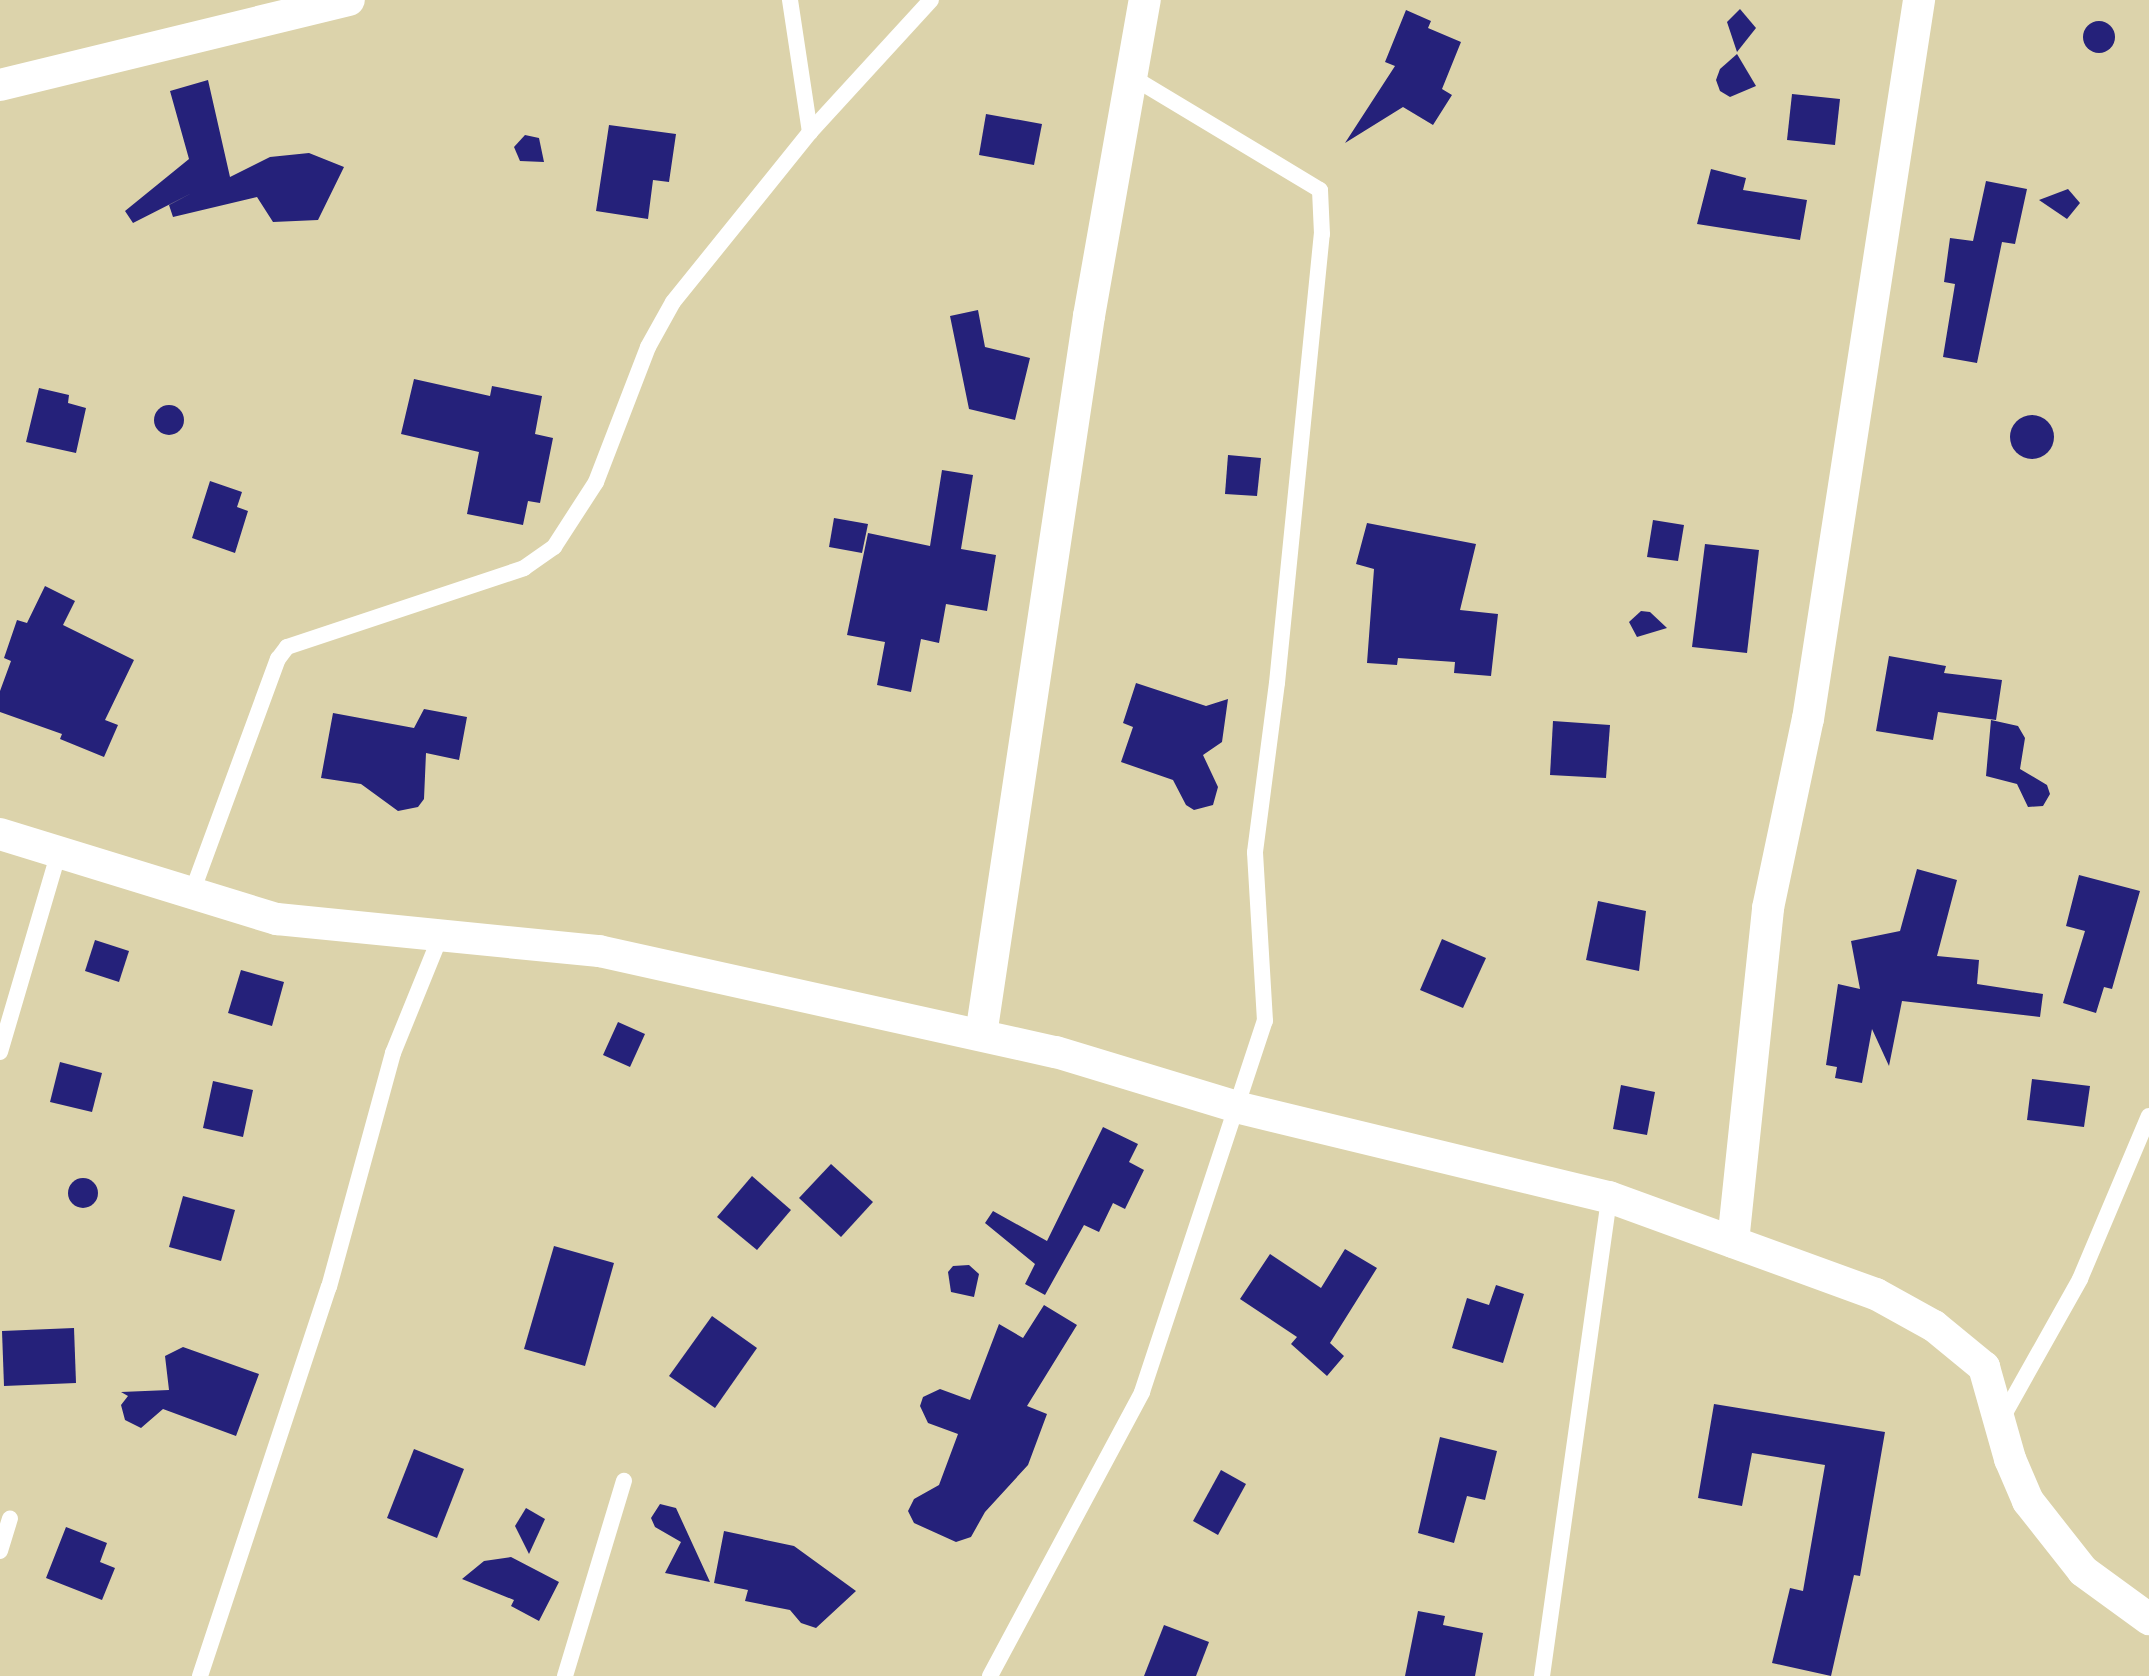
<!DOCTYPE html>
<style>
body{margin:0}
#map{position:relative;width:2149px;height:1676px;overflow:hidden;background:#dcd3ab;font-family:Figtree,sans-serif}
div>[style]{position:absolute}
.building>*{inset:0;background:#25217a}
.round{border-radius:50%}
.lane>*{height:16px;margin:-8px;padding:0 8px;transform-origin:8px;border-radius:8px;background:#fff}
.street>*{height:32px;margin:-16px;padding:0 16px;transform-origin:16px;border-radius:16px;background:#fff}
span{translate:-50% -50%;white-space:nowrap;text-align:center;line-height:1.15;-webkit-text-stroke:8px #dcd3ab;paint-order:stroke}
</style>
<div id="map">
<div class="building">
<i style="clip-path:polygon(1740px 9px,1756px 28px,1737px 52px,1727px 22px)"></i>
<i style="clip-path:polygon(1406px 10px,1431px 21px,1428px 28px,1461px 42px,1442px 89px,1452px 95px,1433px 125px,1403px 107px,1345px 143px,1395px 66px,1385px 62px)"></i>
<i class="round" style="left:2083px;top:21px;width:32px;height:32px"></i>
<i style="clip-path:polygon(1737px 54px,1756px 86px,1730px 97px,1720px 91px,1716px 80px,1720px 69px)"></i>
<i style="clip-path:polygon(208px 80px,230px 177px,270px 157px,309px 153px,344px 167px,318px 220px,273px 222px,257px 197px,173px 217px,169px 205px,192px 193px,133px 223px,125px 211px,189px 159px,170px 91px)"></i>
<i style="clip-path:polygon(1792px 94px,1840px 99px,1835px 145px,1787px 140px)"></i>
<i style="clip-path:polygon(986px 114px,1042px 124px,1034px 165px,979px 155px)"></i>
<i style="clip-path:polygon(609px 125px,676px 134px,669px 182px,653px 180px,648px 219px,596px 211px)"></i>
<i style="clip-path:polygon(525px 135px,539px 138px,544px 162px,520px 161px,514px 147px)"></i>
<i style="clip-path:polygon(1711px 169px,1746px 178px,1743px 190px,1807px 200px,1800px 240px,1697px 224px)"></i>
<i style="clip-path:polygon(1986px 181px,2027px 189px,2015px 244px,2002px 242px,1977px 363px,1943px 357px,1955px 284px,1944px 282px,1950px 238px,1973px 241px)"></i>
<i style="clip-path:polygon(2068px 189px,2080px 203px,2067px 219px,2039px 200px)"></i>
<i style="clip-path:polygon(978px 310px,985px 347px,1030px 358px,1015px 420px,969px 409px,950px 316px)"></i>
<i style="clip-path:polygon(414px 379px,490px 396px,492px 386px,542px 396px,535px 434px,553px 438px,540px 503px,528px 501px,523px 525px,467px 514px,479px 452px,401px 434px)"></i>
<i style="clip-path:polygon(39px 388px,69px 395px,68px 403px,86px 408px,76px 453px,26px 442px)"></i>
<i class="round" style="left:154px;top:405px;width:30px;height:30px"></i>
<i class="round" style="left:2010px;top:415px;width:44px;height:44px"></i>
<i style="clip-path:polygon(1228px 455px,1261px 458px,1257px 496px,1225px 494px)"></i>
<i style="clip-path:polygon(942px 470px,973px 475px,961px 549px,996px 555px,987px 611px,946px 604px,939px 643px,921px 639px,911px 692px,877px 685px,885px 642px,847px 635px,868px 533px,930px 546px)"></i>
<i style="clip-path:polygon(210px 481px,242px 492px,237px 507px,248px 511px,235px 553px,192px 538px)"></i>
<i style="clip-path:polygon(834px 518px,868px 524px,862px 553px,829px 547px)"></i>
<i style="clip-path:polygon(1653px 520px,1684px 525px,1678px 561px,1647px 557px)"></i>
<i style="clip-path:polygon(1367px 523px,1476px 544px,1460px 610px,1498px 614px,1491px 676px,1454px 673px,1455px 662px,1398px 658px,1397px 665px,1367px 663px,1374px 569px,1356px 564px)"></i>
<i style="clip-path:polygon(1705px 544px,1759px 550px,1747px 653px,1692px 647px)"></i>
<i style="clip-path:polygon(45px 586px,75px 601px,63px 625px,134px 660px,105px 720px,118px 725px,104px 757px,60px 739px,62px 734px,0 712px,0 691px,11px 661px,4px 658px,17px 620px,27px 623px)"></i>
<i style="clip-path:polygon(1641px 611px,1650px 612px,1667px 628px,1637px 637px,1629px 622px)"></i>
<i style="clip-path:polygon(1889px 656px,1946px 666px,1944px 673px,2002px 680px,1996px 720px,1938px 712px,1933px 740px,1876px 731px)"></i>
<i style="clip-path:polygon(1136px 683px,1206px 706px,1228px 699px,1222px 742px,1203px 755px,1218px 787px,1213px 805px,1194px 810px,1186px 805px,1173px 780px,1121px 762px,1133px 727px,1123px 723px)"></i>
<i style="clip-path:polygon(424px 709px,467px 717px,459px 760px,426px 753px,424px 799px,418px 807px,398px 811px,361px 784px,321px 778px,333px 713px,414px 728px)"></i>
<i style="clip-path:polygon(1991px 720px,2018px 726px,2025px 738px,2020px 769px,2047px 785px,2050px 794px,2043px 806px,2028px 807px,2017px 784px,1986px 776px)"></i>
<i style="clip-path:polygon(1553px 721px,1610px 725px,1606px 778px,1550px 775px)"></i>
<i style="clip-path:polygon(1917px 869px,1957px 880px,1937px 956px,1979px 960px,1977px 984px,2043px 994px,2040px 1017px,1902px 1001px,1889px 1066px,1872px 1029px,1862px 1083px,1835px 1078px,1837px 1067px,1826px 1065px,1838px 984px,1860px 989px,1851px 941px,1900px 931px)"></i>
<i style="clip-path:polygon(2079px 875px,2140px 891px,2112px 989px,2104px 987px,2096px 1013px,2063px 1003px,2085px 931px,2066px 926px)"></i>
<i style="clip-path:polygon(1598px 901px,1646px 911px,1639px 971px,1586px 960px)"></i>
<i style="clip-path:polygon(1442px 939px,1486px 958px,1463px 1008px,1420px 990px)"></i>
<i style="clip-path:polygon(95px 940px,129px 951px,119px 982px,85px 971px)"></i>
<i style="clip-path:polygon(241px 970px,284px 982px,272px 1026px,228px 1013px)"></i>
<i style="clip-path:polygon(618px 1022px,645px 1034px,630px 1067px,603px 1055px)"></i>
<i style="clip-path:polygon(60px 1062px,102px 1073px,92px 1112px,50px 1102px)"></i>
<i style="clip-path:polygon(2032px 1079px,2090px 1086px,2084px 1127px,2027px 1120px)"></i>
<i style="clip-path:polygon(213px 1081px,253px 1090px,243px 1137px,203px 1128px)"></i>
<i style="clip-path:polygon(1621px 1085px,1655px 1092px,1647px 1135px,1613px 1129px)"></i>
<i style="clip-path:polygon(1103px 1127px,1138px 1144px,1129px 1162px,1144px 1170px,1125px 1209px,1113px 1203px,1099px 1232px,1084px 1225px,1045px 1295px,1025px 1284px,1035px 1264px,985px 1223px,993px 1211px,1047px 1241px)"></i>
<i style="clip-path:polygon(831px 1164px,873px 1202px,841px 1237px,799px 1198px)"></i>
<i style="clip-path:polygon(752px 1176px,791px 1210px,757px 1250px,717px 1217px)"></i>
<i class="round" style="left:68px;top:1178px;width:30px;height:30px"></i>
<i style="clip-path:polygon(183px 1196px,235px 1210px,221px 1261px,169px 1247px)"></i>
<i style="clip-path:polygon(554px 1246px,614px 1263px,585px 1366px,524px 1349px)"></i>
<i style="clip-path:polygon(1345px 1249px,1377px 1268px,1330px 1343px,1344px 1356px,1327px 1376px,1291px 1344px,1297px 1337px,1240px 1299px,1270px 1254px,1321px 1288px)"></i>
<i style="clip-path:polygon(969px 1265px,979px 1274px,974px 1297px,951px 1292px,948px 1272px,953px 1266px)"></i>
<i style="clip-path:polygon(1496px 1285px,1524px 1294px,1503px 1363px,1452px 1348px,1467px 1298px,1489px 1305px)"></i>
<i style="clip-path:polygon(1044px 1305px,1077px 1325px,1027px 1406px,1047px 1414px,1028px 1465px,985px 1512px,971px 1537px,956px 1542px,914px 1523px,908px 1511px,914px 1499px,939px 1485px,958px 1434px,928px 1423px,920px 1406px,923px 1397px,940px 1389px,970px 1400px,999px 1324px,1023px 1338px)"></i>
<i style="clip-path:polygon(712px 1316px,757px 1348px,715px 1408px,669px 1376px)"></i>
<i style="clip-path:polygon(74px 1328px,76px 1383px,4px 1386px,2px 1331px)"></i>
<i style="clip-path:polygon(183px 1347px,259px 1374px,236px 1436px,163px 1409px,141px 1428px,125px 1420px,121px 1405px,128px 1396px,121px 1392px,169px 1390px,165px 1356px)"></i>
<i style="clip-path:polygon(1714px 1404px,1885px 1432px,1860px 1576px,1854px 1575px,1831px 1676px,1772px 1663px,1790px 1588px,1803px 1591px,1825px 1465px,1752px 1453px,1742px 1506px,1698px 1498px)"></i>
<i style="clip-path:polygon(1440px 1437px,1497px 1451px,1485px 1500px,1467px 1496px,1454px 1543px,1418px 1533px)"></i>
<i style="clip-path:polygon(414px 1449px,464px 1469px,437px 1538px,387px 1518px)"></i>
<i style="clip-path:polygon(1221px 1470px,1246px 1484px,1218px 1535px,1193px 1521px)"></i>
<i style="clip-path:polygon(660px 1504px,676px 1508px,710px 1582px,665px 1573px,681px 1542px,655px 1527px,651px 1518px)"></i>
<i style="clip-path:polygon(526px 1508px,545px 1519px,529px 1554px,515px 1526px)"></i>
<i style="clip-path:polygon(66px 1527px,107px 1543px,100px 1562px,115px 1568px,102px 1600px,46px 1578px)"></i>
<i style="clip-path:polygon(724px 1531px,794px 1546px,856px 1591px,816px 1628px,801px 1623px,790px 1610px,745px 1601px,748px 1590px,714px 1583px)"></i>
<i style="clip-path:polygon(511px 1557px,559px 1582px,539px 1621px,511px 1606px,514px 1600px,462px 1579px,484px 1561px)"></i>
<i style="clip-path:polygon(1418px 1611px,1445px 1616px,1443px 1625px,1483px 1633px,1475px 1676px,1405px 1676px)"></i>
<i style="clip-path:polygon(1164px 1625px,1209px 1642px,1196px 1676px,1144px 1676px)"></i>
</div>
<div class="lane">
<i style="left:790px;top:0;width:134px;rotate:81.4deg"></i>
<i style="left:191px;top:895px;width:252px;rotate:-69.8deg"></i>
<i style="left:278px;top:659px;width:15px;rotate:-53deg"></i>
<i style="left:287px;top:647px;width:250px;rotate:-18.4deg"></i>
<i style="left:524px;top:568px;width:37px;rotate:-35deg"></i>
<i style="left:554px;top:547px;width:77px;rotate:-57.1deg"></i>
<i style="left:596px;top:482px;width:145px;rotate:-68.9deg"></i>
<i style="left:648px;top:347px;width:51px;rotate:-60.9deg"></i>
<i style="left:673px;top:302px;width:218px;rotate:-51.1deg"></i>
<i style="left:810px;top:132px;width:179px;rotate:-47.5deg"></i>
<i style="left:0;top:1052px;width:209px;rotate:-73.6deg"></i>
<i style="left:2001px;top:1420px;width:162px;rotate:-60.7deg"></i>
<i style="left:2080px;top:1279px;width:177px;rotate:-67.1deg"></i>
<i style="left:0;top:1551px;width:34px;rotate:-73deg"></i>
<i style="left:200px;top:1676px;width:410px;rotate:-71.7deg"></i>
<i style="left:329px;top:1287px;width:243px;rotate:-74.7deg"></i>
<i style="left:393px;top:1053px;width:125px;rotate:-67.9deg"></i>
<i style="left:565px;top:1676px;width:204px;rotate:-73.2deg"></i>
<i style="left:990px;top:1676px;width:322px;rotate:-61.8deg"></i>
<i style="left:1142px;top:1392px;width:391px;rotate:-71.7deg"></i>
<i style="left:1265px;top:1021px;width:169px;rotate:-93.4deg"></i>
<i style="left:1255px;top:852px;width:170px;rotate:-82.6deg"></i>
<i style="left:1277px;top:683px;width:451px;rotate:-84.3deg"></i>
<i style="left:1322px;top:234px;width:44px;rotate:-92.6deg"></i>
<i style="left:1320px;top:190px;width:219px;rotate:-149deg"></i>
<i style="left:1542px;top:1676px;width:484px;rotate:-82deg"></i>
</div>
<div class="street">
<i style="left:0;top:85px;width:359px;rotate:-13.7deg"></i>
<i style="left:0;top:834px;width:290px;rotate:17.1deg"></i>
<i style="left:277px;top:919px;width:324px;rotate:5.7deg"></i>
<i style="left:599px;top:951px;width:468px;rotate:12.5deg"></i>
<i style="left:1056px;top:1052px;width:192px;rotate:16.9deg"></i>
<i style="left:1240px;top:1108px;width:380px;rotate:13.6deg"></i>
<i style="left:1609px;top:1197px;width:284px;rotate:20deg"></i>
<i style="left:1876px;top:1294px;width:66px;rotate:28.9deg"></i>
<i style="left:1934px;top:1326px;width:65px;rotate:39.4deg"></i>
<i style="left:1984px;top:1367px;width:96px;rotate:74.2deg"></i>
<i style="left:2010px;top:1459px;width:46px;rotate:66.8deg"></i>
<i style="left:2028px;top:1501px;width:89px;rotate:51.8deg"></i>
<i style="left:2083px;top:1571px;width:82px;rotate:36deg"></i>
<i style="left:981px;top:1035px;width:727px;rotate:-81.46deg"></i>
<i style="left:1089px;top:316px;width:321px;rotate:-80deg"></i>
<i style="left:1733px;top:1242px;width:336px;rotate:-84deg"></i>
<i style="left:1768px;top:908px;width:193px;rotate:-78.1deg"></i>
<i style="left:1808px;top:719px;width:728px;rotate:-81.22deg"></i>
</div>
</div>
